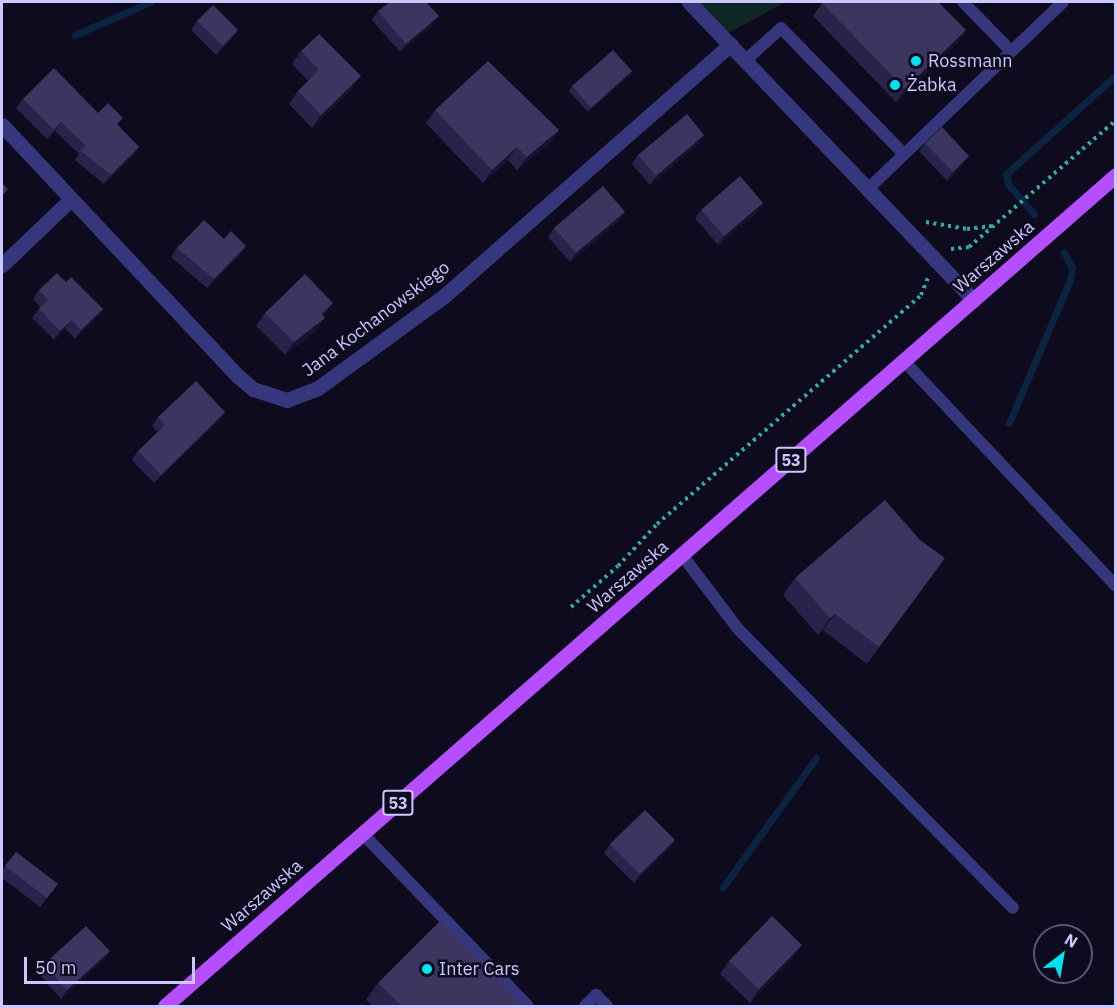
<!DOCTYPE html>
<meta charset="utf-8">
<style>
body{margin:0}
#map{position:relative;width:1117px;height:1008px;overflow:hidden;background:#0d0b1d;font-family:"IBM Plex Sans",sans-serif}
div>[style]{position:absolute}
.green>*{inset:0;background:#0e2725}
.stream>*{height:7px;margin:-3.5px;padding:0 3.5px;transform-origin:3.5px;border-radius:3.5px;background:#0b2241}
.path>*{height:4px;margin-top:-2px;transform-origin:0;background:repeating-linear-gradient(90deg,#2cafa1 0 3px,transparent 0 7.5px)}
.service>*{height:12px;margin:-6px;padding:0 6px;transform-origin:6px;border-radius:6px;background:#36367c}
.minor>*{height:15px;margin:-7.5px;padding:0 7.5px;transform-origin:7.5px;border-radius:7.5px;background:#36367c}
.primary>*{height:15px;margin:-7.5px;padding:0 7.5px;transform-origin:7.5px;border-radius:7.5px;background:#b54eff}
.wall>*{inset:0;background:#29234c}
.shaded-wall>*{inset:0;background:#171231}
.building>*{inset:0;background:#3b355f}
.dots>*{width:16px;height:16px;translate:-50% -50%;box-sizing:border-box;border:3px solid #0d0b1d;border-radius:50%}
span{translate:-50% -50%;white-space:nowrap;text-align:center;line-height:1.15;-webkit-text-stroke:5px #0d0b1d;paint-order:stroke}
.shield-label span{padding:2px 4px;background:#0d0b1d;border:2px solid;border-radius:4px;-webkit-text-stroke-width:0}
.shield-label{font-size:16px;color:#cbc7ff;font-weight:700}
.poi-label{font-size:18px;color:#cbc7ff}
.left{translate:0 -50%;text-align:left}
.street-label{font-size:18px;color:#cbc7ff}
.frame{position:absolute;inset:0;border:3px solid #cbc7ff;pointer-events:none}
.north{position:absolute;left:1033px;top:924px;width:60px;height:60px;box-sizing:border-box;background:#0d0b1d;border:2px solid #595677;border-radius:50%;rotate:31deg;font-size:16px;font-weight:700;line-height:24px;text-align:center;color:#cbc7ff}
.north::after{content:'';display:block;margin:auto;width:21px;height:27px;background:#00e4f2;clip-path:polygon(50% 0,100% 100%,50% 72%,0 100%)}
.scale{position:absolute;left:24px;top:957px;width:171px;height:27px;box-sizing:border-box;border:3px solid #cbc7ff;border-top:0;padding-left:8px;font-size:18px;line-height:21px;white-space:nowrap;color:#cbc7ff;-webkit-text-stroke:4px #0d0b1d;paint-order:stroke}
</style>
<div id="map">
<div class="green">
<i style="clip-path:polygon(697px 2px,786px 2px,728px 33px)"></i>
</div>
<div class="stream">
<i style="left:75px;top:35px;width:82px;rotate:-23.7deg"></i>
<i style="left:1034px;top:214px;width:40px;rotate:-131deg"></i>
<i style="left:1008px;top:184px;width:10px;rotate:-101deg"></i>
<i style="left:1006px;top:174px;width:148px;rotate:-42deg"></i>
<i style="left:1009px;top:423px;width:155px;rotate:-66.9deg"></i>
<i style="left:1070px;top:280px;width:12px;rotate:-81deg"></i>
<i style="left:1072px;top:268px;width:18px;rotate:-117deg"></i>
<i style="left:723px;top:887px;width:159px;rotate:-54.2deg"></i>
</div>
<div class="path">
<i style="left:926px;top:222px;width:42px;rotate:9.7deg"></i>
<i style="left:967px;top:229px;width:25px;rotate:-7deg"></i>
<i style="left:951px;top:249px;width:18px;rotate:-6deg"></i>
<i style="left:969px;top:247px;width:194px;rotate:-40.8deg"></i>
<i style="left:571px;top:607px;width:62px;rotate:-41.1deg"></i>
<i style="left:618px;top:566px;width:57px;rotate:-47.1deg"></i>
<i style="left:657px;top:524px;width:349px;rotate:-40.9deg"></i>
<i style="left:921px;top:295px;width:18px;rotate:-68deg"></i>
</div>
<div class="service">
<i style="left:963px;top:2px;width:69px;rotate:45.6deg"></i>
<i style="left:746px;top:60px;width:47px;rotate:-42.4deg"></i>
<i style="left:781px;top:28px;width:176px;rotate:45.7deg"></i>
<i style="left:868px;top:189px;width:270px;rotate:-43.8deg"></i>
<i style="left:904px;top:361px;width:309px;rotate:46.7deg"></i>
<i style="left:682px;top:555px;width:94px;rotate:52.8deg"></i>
<i style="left:739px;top:630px;width:390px;rotate:45.4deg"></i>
<i style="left:363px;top:834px;width:238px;rotate:46.2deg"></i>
<i style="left:585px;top:1006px;width:16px;rotate:-45deg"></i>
<i style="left:596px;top:995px;width:16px;rotate:45deg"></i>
</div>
<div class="minor">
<i style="left:689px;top:2px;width:412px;rotate:46.3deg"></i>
<i style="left:2px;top:125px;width:345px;rotate:46.8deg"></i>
<i style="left:238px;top:376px;width:20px;rotate:41deg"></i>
<i style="left:253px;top:389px;width:36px;rotate:18deg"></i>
<i style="left:287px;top:400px;width:33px;rotate:-21deg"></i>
<i style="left:318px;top:388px;width:155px;rotate:-36.1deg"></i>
<i style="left:443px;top:297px;width:383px;rotate:-41.3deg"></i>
<i style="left:2px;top:265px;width:95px;rotate:-43.7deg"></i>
</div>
<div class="primary">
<i style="left:165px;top:1006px;width:1263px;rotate:-41.15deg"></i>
</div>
<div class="wall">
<i style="clip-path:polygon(822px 3px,966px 30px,957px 43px,896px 102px,813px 16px)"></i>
<i style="clip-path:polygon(378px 11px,439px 16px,432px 25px,400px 52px,372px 20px)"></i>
<i style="clip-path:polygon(197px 21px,232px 39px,216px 55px,191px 30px)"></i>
<i style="clip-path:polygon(301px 51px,352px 89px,312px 128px,289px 104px,298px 91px,308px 81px,292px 64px)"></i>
<i style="clip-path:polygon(632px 71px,629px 76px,588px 112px,569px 91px,572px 86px)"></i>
<i style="clip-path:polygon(23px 99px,98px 113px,118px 126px,139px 147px,133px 155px,104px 184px,75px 160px,79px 154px,55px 131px,47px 139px,16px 108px)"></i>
<i style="clip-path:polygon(435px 110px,559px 130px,550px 143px,517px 170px,508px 160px,483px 183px,426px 123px)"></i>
<i style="clip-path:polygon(704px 135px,698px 144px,650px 185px,632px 164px,638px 155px)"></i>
<i style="clip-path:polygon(925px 143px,963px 165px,947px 181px,919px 151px)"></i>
<i style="clip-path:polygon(763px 203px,757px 212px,718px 245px,695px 218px,701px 210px)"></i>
<i style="clip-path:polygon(619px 221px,570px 262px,548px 237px,554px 228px)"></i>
<i style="clip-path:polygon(224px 239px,246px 246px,240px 255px,207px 288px,171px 257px,177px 248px)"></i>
<i style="clip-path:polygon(66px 282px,103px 309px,96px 318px,75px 339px,65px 328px,54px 340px,32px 318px,40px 307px,33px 299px,39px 290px)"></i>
<i style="clip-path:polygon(265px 313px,324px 317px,316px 331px,285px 355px,256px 326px)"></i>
<i style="clip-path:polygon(225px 412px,219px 421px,154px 483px,132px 460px,138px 451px,158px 432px,152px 426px,158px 417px)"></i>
<i style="clip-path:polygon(933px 575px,867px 664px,823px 630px,818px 635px,783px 595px,795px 578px)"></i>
<i style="clip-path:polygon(675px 840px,669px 849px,634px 883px,604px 853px,610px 844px)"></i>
<i style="clip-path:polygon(16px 852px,58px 884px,40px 907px,2px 878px,2px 871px)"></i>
<i style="clip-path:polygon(802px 945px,793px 958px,750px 1003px,720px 974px,729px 961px)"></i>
<i style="clip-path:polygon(110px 951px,103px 960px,61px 999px,38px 973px,44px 964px)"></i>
<i style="clip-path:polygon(378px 983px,523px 1006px,373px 1006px,366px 1000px)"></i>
</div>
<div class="shaded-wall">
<i style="clip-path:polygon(439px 16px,432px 25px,400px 52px,406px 44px)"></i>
<i style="clip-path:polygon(238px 30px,232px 39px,216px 55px,223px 46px)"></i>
<i style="clip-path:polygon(966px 30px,957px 43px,896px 102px,905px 89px)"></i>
<i style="clip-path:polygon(632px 71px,629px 76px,588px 112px,591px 108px)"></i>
<i style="clip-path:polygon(361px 76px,352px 89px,312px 128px,321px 115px)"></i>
<i style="clip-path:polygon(61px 122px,55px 131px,47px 139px,54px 130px)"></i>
<i style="clip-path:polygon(559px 130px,550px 143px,517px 170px,527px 157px)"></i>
<i style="clip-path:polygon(704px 135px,698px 144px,650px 185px,656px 176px)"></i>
<i style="clip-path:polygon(139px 147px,133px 155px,104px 184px,111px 175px)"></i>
<i style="clip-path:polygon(517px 147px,508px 160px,483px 183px,492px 170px)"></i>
<i style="clip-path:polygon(969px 156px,963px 165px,947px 181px,953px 172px)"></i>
<i style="clip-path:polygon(763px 203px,757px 212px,718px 245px,724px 236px)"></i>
<i style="clip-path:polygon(625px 212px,619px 221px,570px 262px,576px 253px)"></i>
<i style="clip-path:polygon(246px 246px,240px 255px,207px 288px,214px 279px)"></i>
<i style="clip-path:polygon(333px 303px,324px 316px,313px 327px,322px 314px)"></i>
<i style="clip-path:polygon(103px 309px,96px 318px,75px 339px,81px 330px)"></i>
<i style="clip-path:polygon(325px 318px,316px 331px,285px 355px,294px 342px)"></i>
<i style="clip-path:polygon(72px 320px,65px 328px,54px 340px,60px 331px)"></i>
<i style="clip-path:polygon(225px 412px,219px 421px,154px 483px,161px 475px)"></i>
<i style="clip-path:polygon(945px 558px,933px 575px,867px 664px,879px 647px)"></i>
<i style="clip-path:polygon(835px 614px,823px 630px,818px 635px,830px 618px)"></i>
<i style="clip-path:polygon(675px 840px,669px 849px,634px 883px,640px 874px)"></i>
<i style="clip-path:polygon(802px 945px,793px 958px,750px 1003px,759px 989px)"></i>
<i style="clip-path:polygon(110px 951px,103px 960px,61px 999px,67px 990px)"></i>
</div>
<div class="building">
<i style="clip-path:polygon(390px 2px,426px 2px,439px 16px,406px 44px,378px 11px)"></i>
<i style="clip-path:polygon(824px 2px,938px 2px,966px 30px,905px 89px,822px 3px)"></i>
<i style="clip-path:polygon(213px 5px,238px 30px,223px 46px,197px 21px)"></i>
<i style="clip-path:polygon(319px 34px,361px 76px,321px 115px,298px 91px,319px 70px,301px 51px)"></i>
<i style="clip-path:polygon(613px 50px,632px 71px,591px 108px,572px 86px)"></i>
<i style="clip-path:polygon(488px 61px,559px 130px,527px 157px,517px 147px,492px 170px,435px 110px)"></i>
<i style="clip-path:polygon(54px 68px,98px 113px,108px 103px,123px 118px,117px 124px,139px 147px,111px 175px,81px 151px,86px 146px,61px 122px,54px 130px,23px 99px)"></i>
<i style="clip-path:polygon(687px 114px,704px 135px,656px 176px,638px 155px)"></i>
<i style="clip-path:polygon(942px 127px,969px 156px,953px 172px,925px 143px)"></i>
<i style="clip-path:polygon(740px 176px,763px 203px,724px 236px,701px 210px)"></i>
<i style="clip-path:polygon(2px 183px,8px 189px,2px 196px)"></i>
<i style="clip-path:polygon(603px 186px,625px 212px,576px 253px,554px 228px)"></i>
<i style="clip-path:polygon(204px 220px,224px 239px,231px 231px,246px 246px,214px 279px,177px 248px)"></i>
<i style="clip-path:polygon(57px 273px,66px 282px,71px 277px,103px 309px,81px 330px,72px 320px,60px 331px,39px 309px,48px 300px,39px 290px)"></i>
<i style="clip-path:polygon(305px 274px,333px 303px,322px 314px,325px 318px,294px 342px,265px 313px)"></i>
<i style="clip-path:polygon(196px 381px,225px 412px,161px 475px,138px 451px,165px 425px,158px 417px)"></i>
<i style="clip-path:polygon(885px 500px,920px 540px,945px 558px,879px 647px,835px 614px,830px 618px,795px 578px)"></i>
<i style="clip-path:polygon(645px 810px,675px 840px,640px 874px,610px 844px)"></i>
<i style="clip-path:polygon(16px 852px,58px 884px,47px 898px,5px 866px)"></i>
<i style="clip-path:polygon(772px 916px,802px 945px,759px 989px,729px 961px)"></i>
<i style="clip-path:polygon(439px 922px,523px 1006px,402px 1006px,378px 983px)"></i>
<i style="clip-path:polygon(86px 926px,110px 951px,67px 990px,44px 964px)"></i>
</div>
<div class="dots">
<i style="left:916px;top:61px;background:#00e4f2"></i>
<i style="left:895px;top:85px;background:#00e4f2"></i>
<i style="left:427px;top:969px;background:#00e4f2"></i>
</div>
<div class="shield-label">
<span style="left:791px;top:460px">53</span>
<span style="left:398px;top:803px">53</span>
</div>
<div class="poi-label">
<span class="left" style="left:928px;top:61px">Rossmann</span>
<span class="left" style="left:907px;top:85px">Żabka</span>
<span class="left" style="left:439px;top:969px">Inter Cars</span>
</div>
<div class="street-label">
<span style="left:994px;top:257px;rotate:-41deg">Warszawska</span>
<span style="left:376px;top:319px;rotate:-37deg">Jana Kochanowskiego</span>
<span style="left:628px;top:577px;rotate:-41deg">Warszawska</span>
<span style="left:262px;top:896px;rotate:-41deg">Warszawska</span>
</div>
<div class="frame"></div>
<div class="north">N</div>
<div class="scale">50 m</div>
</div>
